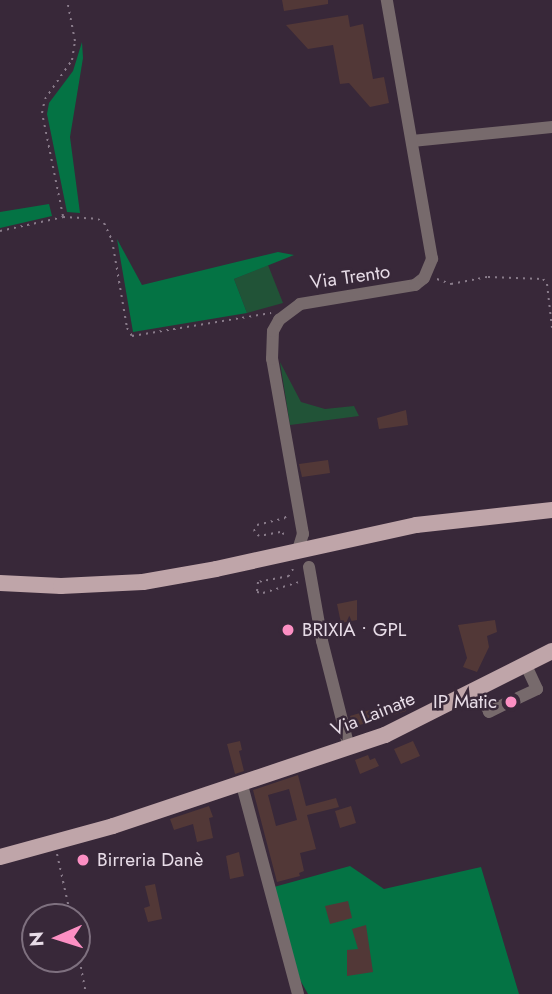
<!DOCTYPE html>
<meta charset="utf-8">
<style>
body{margin:0}
#map{position:relative;width:552px;height:994px;overflow:hidden;background:#382839;font-family:Jost,sans-serif}
div>[style]{position:absolute}
.green>*{inset:0;background:#215337}
.forest>*{inset:0;background:#047344}
.building>*{inset:0;background:#523837}
.path>*{height:2px;margin-top:-1px;transform-origin:0;background:repeating-linear-gradient(90deg,#897b8a 0 2px,transparent 0 7px)}
.minor>*{height:12px;margin:-6px;padding:0 6px;transform-origin:6px;border-radius:6px;background:#776a6c}
.major>*{height:16px;margin:-8px;padding:0 8px;transform-origin:8px;border-radius:8px;background:#bfa5a9}
.dots>*{width:19px;height:19px;translate:-50% -50%;box-sizing:border-box;border:4px solid #382839;border-radius:50%}
span{translate:-50% -50%;white-space:nowrap;text-align:center;line-height:1.15;-webkit-text-stroke:5px #382839;paint-order:stroke}
.street-label{font-size:19px;color:#e7dce7}
.poi-label{font-size:19px;color:#e7dce7}
.left{translate:0 -50%;text-align:left}
.right{translate:-100% -50%;text-align:right}
.north{position:absolute;left:21px;top:903px;width:70px;height:70px;box-sizing:border-box;background:#382839;border:2px solid #7e707f;border-radius:50%;rotate:267deg;font-size:19px;font-weight:700;line-height:28px;text-align:center;color:#e7dce7}
.north::after{content:'';display:block;margin:auto;width:24px;height:32px;background:#fc8fc3;clip-path:polygon(50% 0,100% 100%,50% 72%,0 100%)}
</style>
<div id="map">
<div class="green">
<i style="clip-path:polygon(268px 265px,283px 303px,247px 313px,234px 279px)"></i>
<i style="clip-path:polygon(280px 362px,301px 402px,325px 409px,354px 406px,359px 416px,290px 425px)"></i>
</div>
<div class="forest">
<i style="clip-path:polygon(82px 42px,83px 58px,70px 137px,80px 213px,67px 212px,47px 114px,49px 103px,73px 71px)"></i>
<i style="clip-path:polygon(49px 204px,52px 216px,0 228px,0 212px)"></i>
<i style="clip-path:polygon(117px 239px,142px 285px,278px 252px,294px 255px,234px 279px,247px 313px,133px 332px)"></i>
<i style="clip-path:polygon(350px 866px,384px 889px,481px 867px,519px 994px,308px 994px,300px 980px,274px 887px)"></i>
</div>
<div class="building">
<i style="clip-path:polygon(282px 0,328px 0,328px 4px,284px 11px)"></i>
<i style="clip-path:polygon(348px 15px,350px 27px,363px 24px,373px 79px,384px 77px,389px 103px,370px 107px,349px 83px,340px 84px,333px 45px,308px 49px,286px 25px)"></i>
<i style="clip-path:polygon(406px 410px,408px 425px,379px 429px,377px 418px)"></i>
<i style="clip-path:polygon(328px 460px,330px 473px,302px 477px,299px 464px)"></i>
<i style="clip-path:polygon(357px 600px,357px 620px,341px 623px,337px 604px)"></i>
<i style="clip-path:polygon(495px 620px,497px 632px,487px 636px,489px 647px,477px 672px,463px 667px,467px 658px,458px 625px)"></i>
<i style="clip-path:polygon(403px 700px,406px 711px,353px 727px,350px 716px)"></i>
<i style="clip-path:polygon(240px 741px,242px 750px,239px 751px,244px 771px,235px 774px,227px 744px)"></i>
<i style="clip-path:polygon(413px 741px,420px 756px,401px 764px,394px 749px)"></i>
<i style="clip-path:polygon(368px 755px,370px 760px,375px 758px,379px 766px,360px 774px,355px 760px)"></i>
<i style="clip-path:polygon(evenodd,298px 775px,306px 806px,336px 798px,339px 807px,307px 815px,316px 849px,300px 853px,304px 871px,299px 873px,300px 876px,277px 882px,253px 790px,298px 775px,289px 789px,297px 820px,276px 826px,268px 795px,289px 789px)"></i>
<i style="clip-path:polygon(209px 806px,213px 817px,209px 818px,213px 838px,197px 842px,193px 824px,174px 830px,170px 819px)"></i>
<i style="clip-path:polygon(351px 806px,356px 823px,340px 828px,335px 811px)"></i>
<i style="clip-path:polygon(239px 852px,244px 876px,230px 879px,226px 856px)"></i>
<i style="clip-path:polygon(155px 884px,162px 919px,148px 922px,144px 908px,150px 906px,145px 886px)"></i>
<i style="clip-path:polygon(348px 901px,352px 918px,330px 924px,325px 906px)"></i>
<i style="clip-path:polygon(366px 925px,373px 972px,347px 976px,347px 950px,358px 949px,352px 929px)"></i>
</div>
<div class="path">
<i style="left:63px;top:216px;width:105px;rotate:-101.5deg"></i>
<i style="left:42px;top:113px;width:14px;rotate:-78deg"></i>
<i style="left:45px;top:99px;width:47px;rotate:-55.3deg"></i>
<i style="left:72px;top:60px;width:19px;rotate:-81deg"></i>
<i style="left:75px;top:41px;width:42px;rotate:-101deg"></i>
<i style="left:0;top:231px;width:65px;rotate:-12.5deg"></i>
<i style="left:63px;top:217px;width:35px;rotate:3deg"></i>
<i style="left:98px;top:219px;width:7px;rotate:34deg"></i>
<i style="left:104px;top:223px;width:19px;rotate:65deg"></i>
<i style="left:112px;top:240px;width:89px;rotate:80.3deg"></i>
<i style="left:127px;top:328px;width:9px;rotate:58deg"></i>
<i style="left:132px;top:336px;width:141px;rotate:-9.4deg"></i>
<i style="left:437px;top:279px;width:15px;rotate:20deg"></i>
<i style="left:451px;top:284px;width:38px;rotate:-11deg"></i>
<i style="left:488px;top:277px;width:55px;rotate:2.1deg"></i>
<i style="left:543px;top:279px;width:6px;rotate:51deg"></i>
<i style="left:547px;top:284px;width:44px;rotate:83.5deg"></i>
<i style="left:284px;top:534px;width:4px;rotate:-153deg"></i>
<i style="left:280px;top:532px;width:21px;rotate:169deg"></i>
<i style="left:259px;top:536px;width:7px;rotate:-135deg"></i>
<i style="left:254px;top:531px;width:7px;rotate:-63deg"></i>
<i style="left:257px;top:525px;width:29px;rotate:-14deg"></i>
<i style="left:285px;top:518px;width:6px;rotate:-59deg"></i>
<i style="left:293px;top:569px;width:8px;rotate:120deg"></i>
<i style="left:289px;top:576px;width:32px;rotate:169deg"></i>
<i style="left:258px;top:582px;width:10px;rotate:96deg"></i>
<i style="left:257px;top:592px;width:6px;rotate:9deg"></i>
<i style="left:263px;top:593px;width:39px;rotate:-17deg"></i>
<i style="left:57px;top:854px;width:65px;rotate:77.5deg"></i>
<i style="left:77px;top:946px;width:49px;rotate:79.4deg"></i>
</div>
<div class="minor">
<i style="left:412px;top:141px;width:141px;rotate:-5.7deg"></i>
<i style="left:298px;top:550px;width:17px;rotate:-73deg"></i>
<i style="left:303px;top:534px;width:178px;rotate:-100deg"></i>
<i style="left:272px;top:359px;width:28px;rotate:-88deg"></i>
<i style="left:273px;top:331px;width:13px;rotate:-61deg"></i>
<i style="left:279px;top:320px;width:26px;rotate:-37deg"></i>
<i style="left:300px;top:304px;width:117px;rotate:-9.4deg"></i>
<i style="left:415px;top:285px;width:11px;rotate:-38deg"></i>
<i style="left:424px;top:278px;width:21px;rotate:-67deg"></i>
<i style="left:432px;top:259px;width:263px;rotate:-99.9deg"></i>
<i style="left:309px;top:567px;width:75px;rotate:80deg"></i>
<i style="left:322px;top:641px;width:110px;rotate:75.8deg"></i>
<i style="left:478px;top:689px;width:25px;rotate:64deg"></i>
<i style="left:489px;top:712px;width:18px;rotate:-27deg"></i>
<i style="left:518px;top:698px;width:21px;rotate:-25deg"></i>
<i style="left:537px;top:689px;width:26px;rotate:-115deg"></i>
<i style="left:242px;top:785px;width:216px;rotate:75deg"></i>
</div>
<div class="major">
<i style="left:0;top:583px;width:61px;rotate:2.8deg"></i>
<i style="left:61px;top:586px;width:82px;rotate:-2.8deg"></i>
<i style="left:143px;top:582px;width:74px;rotate:-10.1deg"></i>
<i style="left:216px;top:569px;width:205px;rotate:-12.4deg"></i>
<i style="left:416px;top:525px;width:137px;rotate:-6.3deg"></i>
<i style="left:0;top:857px;width:117px;rotate:-15.3deg"></i>
<i style="left:113px;top:826px;width:287px;rotate:-18.5deg"></i>
<i style="left:385px;top:735px;width:187px;rotate:-26.7deg"></i>
</div>
<div class="dots">
<i style="left:288px;top:630px;background:#fc8fc3"></i>
<i style="left:511px;top:702px;background:#fc8fc3"></i>
<i style="left:83px;top:860px;background:#fc8fc3"></i>
</div>
<div class="street-label">
<span style="left:350px;top:277px;rotate:-8deg">Via Trento</span>
<span style="left:373px;top:714px;rotate:-22deg">Via Lainate</span>
</div>
<div class="poi-label">
<span class="left" style="left:302px;top:630px">BRIXIA • GPL</span>
<span class="right" style="left:497px;top:702px">IP Matic</span>
<span class="left" style="left:97px;top:860px">Birreria Danè</span>
</div>
<div class="north">N</div>
</div>
